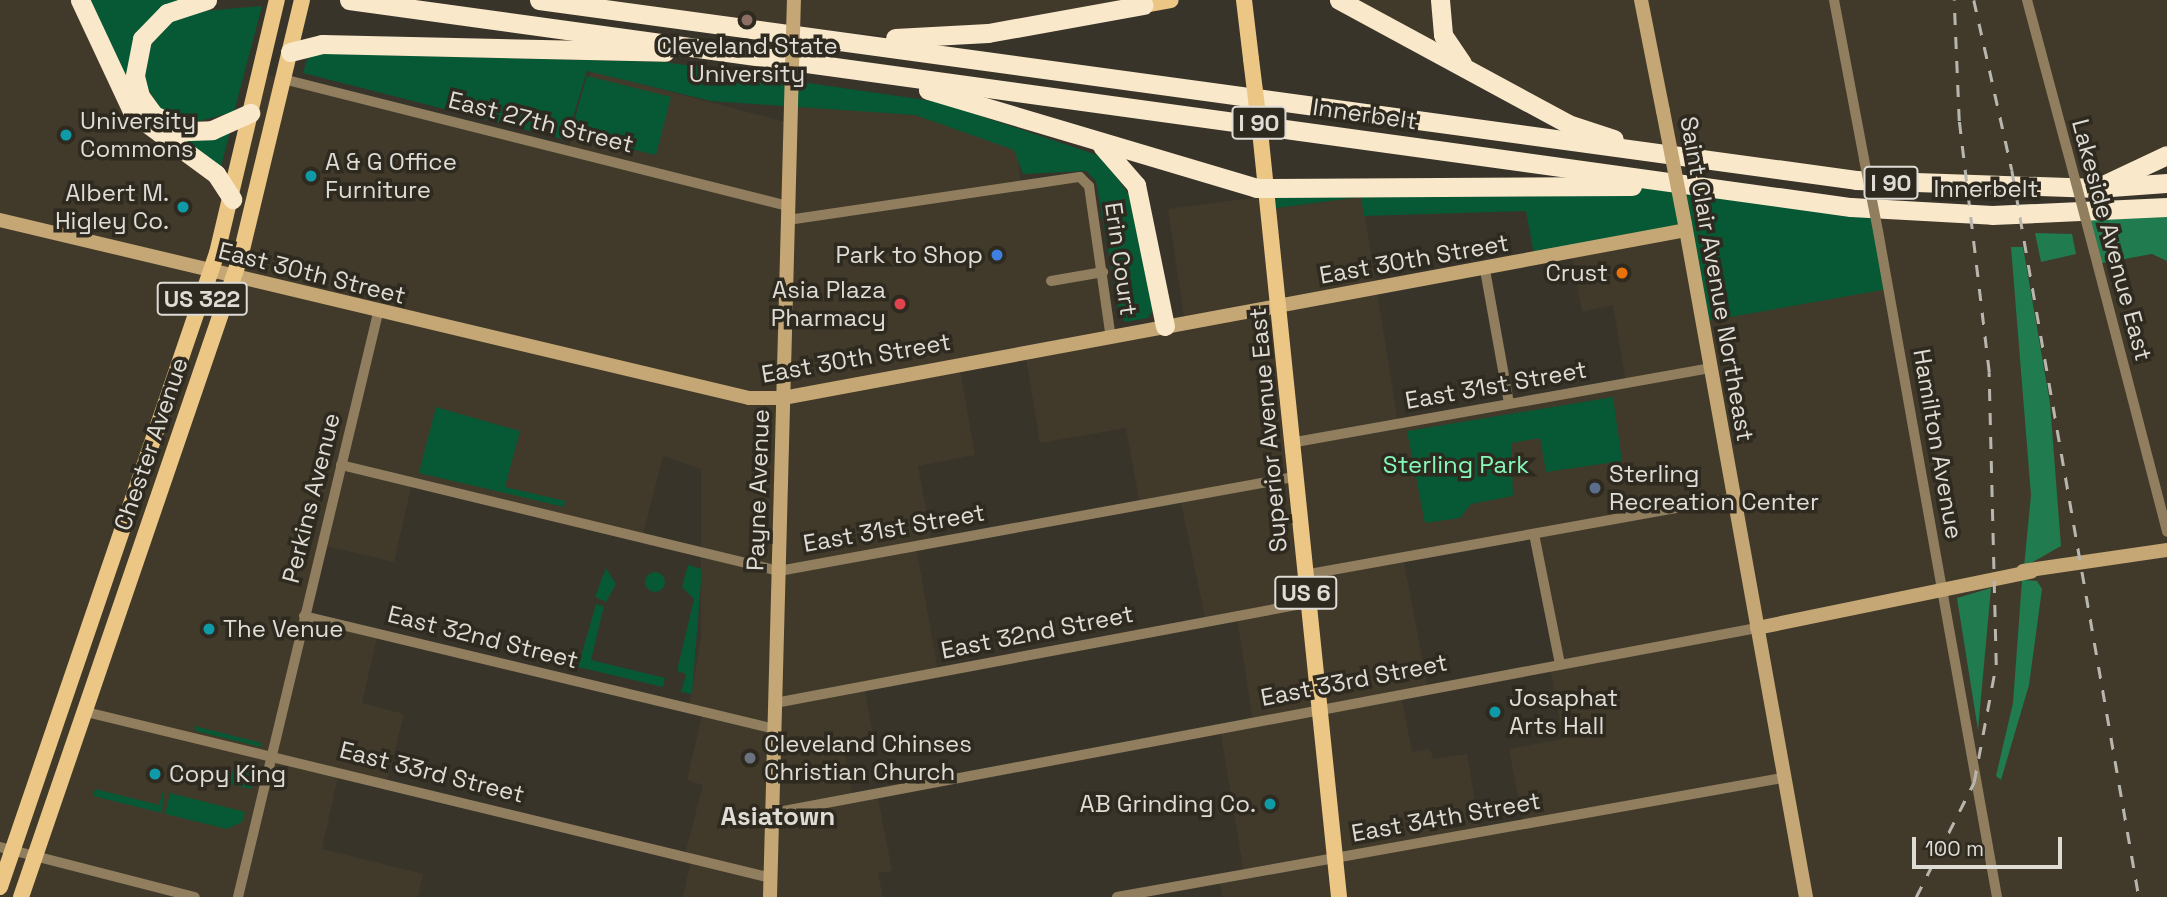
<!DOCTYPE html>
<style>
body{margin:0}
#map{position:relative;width:2167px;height:897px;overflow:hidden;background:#38342a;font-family:"Space Grotesk",sans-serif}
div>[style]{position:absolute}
.built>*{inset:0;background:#413a2a}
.green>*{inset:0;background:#075835}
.round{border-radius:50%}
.forest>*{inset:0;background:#207b4f}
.street>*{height:10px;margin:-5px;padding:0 5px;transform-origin:5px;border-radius:5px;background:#907e5f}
.secondary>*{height:14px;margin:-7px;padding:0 7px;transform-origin:7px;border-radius:7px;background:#c4a775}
.primary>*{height:16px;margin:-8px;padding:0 8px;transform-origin:8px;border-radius:8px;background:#ecc685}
.highway>*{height:19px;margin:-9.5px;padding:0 9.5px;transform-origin:9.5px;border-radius:9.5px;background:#fae8ca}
.rail>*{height:2.5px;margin-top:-1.25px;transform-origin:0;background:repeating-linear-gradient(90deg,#b9b6af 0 12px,transparent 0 24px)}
.street-bridge>*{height:10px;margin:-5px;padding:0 5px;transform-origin:5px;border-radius:5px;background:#907e5f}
.secondary-bridge>*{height:14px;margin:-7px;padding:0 7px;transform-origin:7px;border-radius:7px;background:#c4a775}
.primary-bridge>*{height:16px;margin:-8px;padding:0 8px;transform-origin:8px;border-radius:8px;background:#ecc685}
.dots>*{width:19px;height:19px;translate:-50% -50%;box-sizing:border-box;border:4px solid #2e2a20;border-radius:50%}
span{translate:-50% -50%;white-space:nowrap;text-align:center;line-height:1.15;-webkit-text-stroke:7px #2e2a20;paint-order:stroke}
.shield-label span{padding:2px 5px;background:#2e2a20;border:2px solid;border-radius:5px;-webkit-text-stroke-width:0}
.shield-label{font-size:23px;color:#dfdcd6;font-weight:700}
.poi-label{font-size:24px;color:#dfdcd6}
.left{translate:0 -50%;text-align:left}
.right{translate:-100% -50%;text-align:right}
.street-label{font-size:24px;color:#dfdcd6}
.park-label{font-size:24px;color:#86f9b9}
.neighbourhood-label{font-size:26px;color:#dfdcd6;font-weight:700}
.scale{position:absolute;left:1912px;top:837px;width:150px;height:32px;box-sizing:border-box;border:4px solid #dfdcd6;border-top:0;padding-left:9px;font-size:21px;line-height:24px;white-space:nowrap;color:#dfdcd6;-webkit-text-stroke:5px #2e2a20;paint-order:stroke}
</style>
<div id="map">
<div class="built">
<i style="clip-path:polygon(evenodd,0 0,80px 0,227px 186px,260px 73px,568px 150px,591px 71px,790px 123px,791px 105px,915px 115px,1016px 142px,1021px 183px,1072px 175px,1089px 186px,1111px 337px,1185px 323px,1168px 209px,1268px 196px,1270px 209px,1362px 197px,1398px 423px,1626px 383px,1613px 305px,1582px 312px,1571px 253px,1873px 209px,2084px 215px,2097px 264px,2152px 254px,2167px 261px,2167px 897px,1222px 897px,1219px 878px,1244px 874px,1220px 728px,1253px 722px,1237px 617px,1206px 622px,1180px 498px,1140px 505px,1126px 428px,1040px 443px,1025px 352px,959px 364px,975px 455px,918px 466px,932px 543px,916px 546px,938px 672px,864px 686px,873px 735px,843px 742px,853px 798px,877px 793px,892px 871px,878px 873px,883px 897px,683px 897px,691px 860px,684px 858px,703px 785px,687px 780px,703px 712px,689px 708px,701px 637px,701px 469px,663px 456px,642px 538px,412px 483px,394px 562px,322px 545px,304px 616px,378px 633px,362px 703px,404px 714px,386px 785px,338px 776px,322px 849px,423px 874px,418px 897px,0 897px,0 0,1534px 534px,1559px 664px,1550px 666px,1563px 739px,1509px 749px,1523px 824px,1480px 832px,1467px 754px,1433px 759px,1430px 749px,1412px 752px,1401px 694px,1428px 689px,1403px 557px,1534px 534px)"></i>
<i style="clip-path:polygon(539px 0,1171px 0,911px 39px)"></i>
<i style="clip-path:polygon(1339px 0,2167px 0,2167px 155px,2097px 188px,1938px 186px,1615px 140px)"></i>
</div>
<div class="green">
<i style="clip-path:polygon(89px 0,184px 0,140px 31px,130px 82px,143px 110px,168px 131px,203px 137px,231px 128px,220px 170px,141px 115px)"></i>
<i style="clip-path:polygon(262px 6px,234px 112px,191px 123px,161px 110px,144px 82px,145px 49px,168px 21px,193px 12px)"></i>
<i style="clip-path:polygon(309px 53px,664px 62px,939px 102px,1103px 157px,1133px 201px,1155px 307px,1148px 318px,1125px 322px,1119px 312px,1096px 181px,1086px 171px,1023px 174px,1014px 150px,915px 115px,711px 101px,587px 71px,566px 140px,303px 73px)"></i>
<i style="clip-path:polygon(587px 76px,671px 97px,656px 155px,570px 135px)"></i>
<i style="clip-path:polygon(1624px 185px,1873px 209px,1888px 289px,1702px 322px,1686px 230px,1535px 260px,1526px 211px,1364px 216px,1361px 197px,1269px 209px,1267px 189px)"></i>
<i style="clip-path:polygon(1613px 397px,1622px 461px,1546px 472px,1540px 438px,1511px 443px,1513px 496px,1471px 504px,1460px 518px,1425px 523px,1407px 431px)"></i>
<i style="clip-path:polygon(436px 407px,520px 431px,505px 487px,565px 501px,564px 507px,419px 473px)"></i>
<i style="clip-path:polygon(688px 565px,702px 569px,692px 694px,681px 692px,686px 674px,677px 671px,694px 599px,682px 587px)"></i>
<i style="clip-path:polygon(606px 568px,616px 584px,606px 602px,595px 597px)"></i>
<i class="round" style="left:645px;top:572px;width:20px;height:20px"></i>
<i style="clip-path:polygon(596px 604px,604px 606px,591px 660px,665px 678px,663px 687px,578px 667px)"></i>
<i style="clip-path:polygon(194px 726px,262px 743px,261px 747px,196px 731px)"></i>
<i style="clip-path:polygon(244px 763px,256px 767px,251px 789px,210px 779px,212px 769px,232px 772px)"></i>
<i style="clip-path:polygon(164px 787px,162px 813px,93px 796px,95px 789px,159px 805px)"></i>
<i style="clip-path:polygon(170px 793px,245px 812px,242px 822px,227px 829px,165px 814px)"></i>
</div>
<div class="forest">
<i style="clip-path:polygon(2117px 210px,2167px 217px,2167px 261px,2152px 254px,2097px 264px,2084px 215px)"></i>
<i style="clip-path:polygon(2035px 233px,2072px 234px,2076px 254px,2041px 262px)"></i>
<i style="clip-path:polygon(2011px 247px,2023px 247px,2050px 403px,2061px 546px,2024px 567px,2031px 495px)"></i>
<i style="clip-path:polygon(2022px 580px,2037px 581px,2042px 589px,2029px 685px,2001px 780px,1996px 776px,2013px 703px)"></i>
<i style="clip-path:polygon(1991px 588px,1978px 730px,1957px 598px)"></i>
</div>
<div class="street">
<i style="left:1834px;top:0;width:162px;rotate:79.3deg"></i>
<i style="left:2027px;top:0;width:154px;rotate:75deg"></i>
<i style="left:283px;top:79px;width:521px;rotate:14.12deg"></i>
<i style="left:788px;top:220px;width:295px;rotate:-8.4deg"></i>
<i style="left:1080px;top:177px;width:13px;rotate:45deg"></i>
<i style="left:1089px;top:186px;width:154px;rotate:81.8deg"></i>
<i style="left:1878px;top:231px;width:677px;rotate:79.87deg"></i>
<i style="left:2094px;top:251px;width:290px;rotate:75.4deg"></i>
<i style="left:1485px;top:270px;width:135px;rotate:79.8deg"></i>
<i style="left:1051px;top:281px;width:53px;rotate:-9.8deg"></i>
<i style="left:1290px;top:443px;width:428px;rotate:-10.1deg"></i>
<i style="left:341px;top:465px;width:451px;rotate:13.6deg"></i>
<i style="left:779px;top:571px;width:524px;rotate:-10.34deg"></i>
<i style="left:1534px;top:534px;width:133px;rotate:78.7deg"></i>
<i style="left:1304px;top:575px;width:437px;rotate:-10.2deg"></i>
<i style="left:304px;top:616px;width:484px;rotate:13.5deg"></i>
<i style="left:775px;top:703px;width:541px;rotate:-10.65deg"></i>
<i style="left:82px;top:711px;width:709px;rotate:13.62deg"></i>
<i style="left:773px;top:813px;width:1001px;rotate:-10.65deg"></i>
<i style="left:0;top:847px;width:201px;rotate:14.4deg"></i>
<i style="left:238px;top:897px;width:601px;rotate:-76.52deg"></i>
<i style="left:1117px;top:897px;width:676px;rotate:-10.15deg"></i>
</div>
<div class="secondary">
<i style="left:1641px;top:0;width:113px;rotate:78.8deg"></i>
<i style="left:0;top:220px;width:770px;rotate:13.37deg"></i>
<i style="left:749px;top:398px;width:34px"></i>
<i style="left:783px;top:398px;width:918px;rotate:-10.54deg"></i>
<i style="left:1685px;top:224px;width:684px;rotate:79.81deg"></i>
<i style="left:2023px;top:571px;width:146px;rotate:-8.3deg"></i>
<i style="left:1757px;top:628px;width:280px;rotate:-11.6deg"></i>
<i style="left:770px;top:897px;width:792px;rotate:-88.48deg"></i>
</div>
<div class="primary">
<i style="left:1244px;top:0;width:59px;rotate:83.2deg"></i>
<i style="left:1143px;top:5px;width:28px;rotate:-10deg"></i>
<i style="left:1260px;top:131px;width:770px;rotate:84.11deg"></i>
<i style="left:0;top:887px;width:670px;rotate:-71.11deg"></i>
<i style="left:217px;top:253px;width:260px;rotate:-76.7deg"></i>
<i style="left:21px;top:897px;width:675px;rotate:-71.08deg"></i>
<i style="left:240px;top:258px;width:265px;rotate:-76.5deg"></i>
</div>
<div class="highway">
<i style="left:80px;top:0;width:125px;rotate:64.9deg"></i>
<i style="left:133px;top:113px;width:103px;rotate:36.3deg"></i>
<i style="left:216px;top:174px;width:30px;rotate:57deg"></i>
<i style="left:207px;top:0;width:42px;rotate:162deg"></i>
<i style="left:167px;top:13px;width:36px;rotate:134deg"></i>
<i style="left:142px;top:39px;width:38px;rotate:101deg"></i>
<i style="left:135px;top:76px;width:21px;rotate:76deg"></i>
<i style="left:140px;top:96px;width:24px;rotate:54deg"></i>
<i style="left:154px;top:115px;width:38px;rotate:25deg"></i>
<i style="left:189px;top:131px;width:23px;rotate:-2deg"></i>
<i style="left:212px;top:130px;width:42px;rotate:-24.1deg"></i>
<i style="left:349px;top:0;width:1516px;rotate:7.85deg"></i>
<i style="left:1851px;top:207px;width:141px;rotate:3.2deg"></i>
<i style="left:1992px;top:215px;width:175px;rotate:-2.6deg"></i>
<i style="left:539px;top:0;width:1329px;rotate:7.78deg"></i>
<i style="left:1856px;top:180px;width:241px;rotate:1.9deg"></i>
<i style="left:2097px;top:188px;width:70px;rotate:-4.1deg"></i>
<i style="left:1339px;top:0;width:260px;rotate:28.4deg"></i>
<i style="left:1568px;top:124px;width:48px;rotate:18.1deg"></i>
<i style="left:1440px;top:0;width:35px;rotate:85deg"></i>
<i style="left:1443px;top:35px;width:34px;rotate:56deg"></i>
<i style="left:895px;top:38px;width:93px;rotate:-3.1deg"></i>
<i style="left:988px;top:33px;width:158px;rotate:-10.2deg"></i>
<i style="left:290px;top:52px;width:33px;rotate:-14deg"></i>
<i style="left:322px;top:44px;width:343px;rotate:1.3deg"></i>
<i style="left:928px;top:90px;width:342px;rotate:16.6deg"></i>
<i style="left:1256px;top:188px;width:376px;rotate:-0.3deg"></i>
<i style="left:1102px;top:146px;width:52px;rotate:48.9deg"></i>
<i style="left:1136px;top:185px;width:144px;rotate:78.4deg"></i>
<i style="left:2105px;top:184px;width:68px;rotate:-25.1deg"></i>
</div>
<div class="rail">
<i style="left:1974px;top:0;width:174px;rotate:77.4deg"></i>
<i style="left:2012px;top:170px;width:738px;rotate:80.09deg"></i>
<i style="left:1916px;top:897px;width:129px;rotate:-63.2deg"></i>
<i style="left:1974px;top:782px;width:119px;rotate:-79.4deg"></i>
<i style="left:1996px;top:665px;width:293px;rotate:-91.4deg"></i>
<i style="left:1989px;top:372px;width:253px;rotate:-96.8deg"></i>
<i style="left:1959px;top:121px;width:121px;rotate:-92.4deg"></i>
</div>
<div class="street-bridge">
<i style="left:2067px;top:149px;width:106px;rotate:75.2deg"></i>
<i style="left:1864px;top:159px;width:73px;rotate:79deg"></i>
</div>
<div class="secondary-bridge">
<i style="left:791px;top:105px;width:105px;rotate:-88.4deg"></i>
<i style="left:1663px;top:111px;width:115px;rotate:79deg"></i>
</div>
<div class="primary-bridge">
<i style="left:1251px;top:59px;width:73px;rotate:82.9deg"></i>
</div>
<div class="dots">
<i style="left:747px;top:20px;background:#8d6e63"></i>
<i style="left:66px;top:135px;background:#0f9aa8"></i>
<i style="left:311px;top:176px;background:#0f9aa8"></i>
<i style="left:183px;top:207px;background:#0f9aa8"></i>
<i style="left:997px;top:255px;background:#3f7fe0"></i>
<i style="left:1622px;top:273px;background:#e8710a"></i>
<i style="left:900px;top:304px;background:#e0444e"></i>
<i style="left:1595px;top:488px;background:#5c6f8a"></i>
<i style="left:209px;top:629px;background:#0f9aa8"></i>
<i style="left:1495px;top:712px;background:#0f9aa8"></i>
<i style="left:750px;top:758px;background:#6b7280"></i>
<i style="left:155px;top:774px;background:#0f9aa8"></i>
<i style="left:1270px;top:804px;background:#0f9aa8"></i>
</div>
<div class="shield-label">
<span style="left:1259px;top:123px">I 90</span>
<span style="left:1891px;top:183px">I 90</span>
<span style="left:202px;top:299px">US 322</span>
<span style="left:1306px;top:593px">US 6</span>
</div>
<div class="poi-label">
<span style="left:747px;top:60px">Cleveland State<br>University</span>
<span class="left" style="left:80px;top:135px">University<br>Commons</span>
<span class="left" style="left:325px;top:176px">A &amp; G Office<br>Furniture</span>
<span class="right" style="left:169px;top:207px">Albert M.<br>Higley Co.</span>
<span class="right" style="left:983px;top:255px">Park to Shop</span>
<span class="right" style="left:1608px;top:273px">Crust</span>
<span class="right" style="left:886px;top:304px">Asia Plaza<br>Pharmacy</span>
<span class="left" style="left:1609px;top:488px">Sterling<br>Recreation Center</span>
<span class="left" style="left:223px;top:629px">The Venue</span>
<span class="left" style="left:1509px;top:712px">Josaphat<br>Arts Hall</span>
<span class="left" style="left:764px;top:758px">Cleveland Chinses<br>Christian Church</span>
<span class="left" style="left:169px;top:774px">Copy King</span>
<span class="right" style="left:1256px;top:804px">AB Grinding Co.</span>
</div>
<div class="street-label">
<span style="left:1365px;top:114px;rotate:8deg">Innerbelt</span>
<span style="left:541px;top:122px;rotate:14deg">East 27th Street</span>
<span style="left:1986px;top:189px">Innerbelt</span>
<span style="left:2112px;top:240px;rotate:75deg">Lakeside Avenue East</span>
<span style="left:1121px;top:259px;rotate:82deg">Erin Court</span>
<span style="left:1414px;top:259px;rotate:-10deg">East 30th Street</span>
<span style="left:312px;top:273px;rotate:14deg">East 30th Street</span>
<span style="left:1717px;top:279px;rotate:80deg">Saint Clair Avenue Northeast</span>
<span style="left:856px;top:358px;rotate:-10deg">East 30th Street</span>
<span style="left:1496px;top:385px;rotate:-10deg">East 31st Street</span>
<span style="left:1268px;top:430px;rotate:-95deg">Superior Avenue East</span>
<span style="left:151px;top:444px;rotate:-71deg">Chester Avenue</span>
<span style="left:1938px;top:444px;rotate:80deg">Hamilton Avenue</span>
<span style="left:758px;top:490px;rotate:-88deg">Payne Avenue</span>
<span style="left:311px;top:498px;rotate:-76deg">Perkins Avenue</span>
<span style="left:894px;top:528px;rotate:-10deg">East 31st Street</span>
<span style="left:1037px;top:632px;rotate:-11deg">East 32nd Street</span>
<span style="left:483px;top:637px;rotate:14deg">East 32nd Street</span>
<span style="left:1354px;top:680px;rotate:-11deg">East 33rd Street</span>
<span style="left:432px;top:772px;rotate:14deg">East 33rd Street</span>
<span style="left:1446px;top:817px;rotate:-10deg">East 34th Street</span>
</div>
<div class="park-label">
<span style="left:1456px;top:465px">Sterling Park</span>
</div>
<div class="neighbourhood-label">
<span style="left:778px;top:817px">Asiatown</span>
</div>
<div class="scale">100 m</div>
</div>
